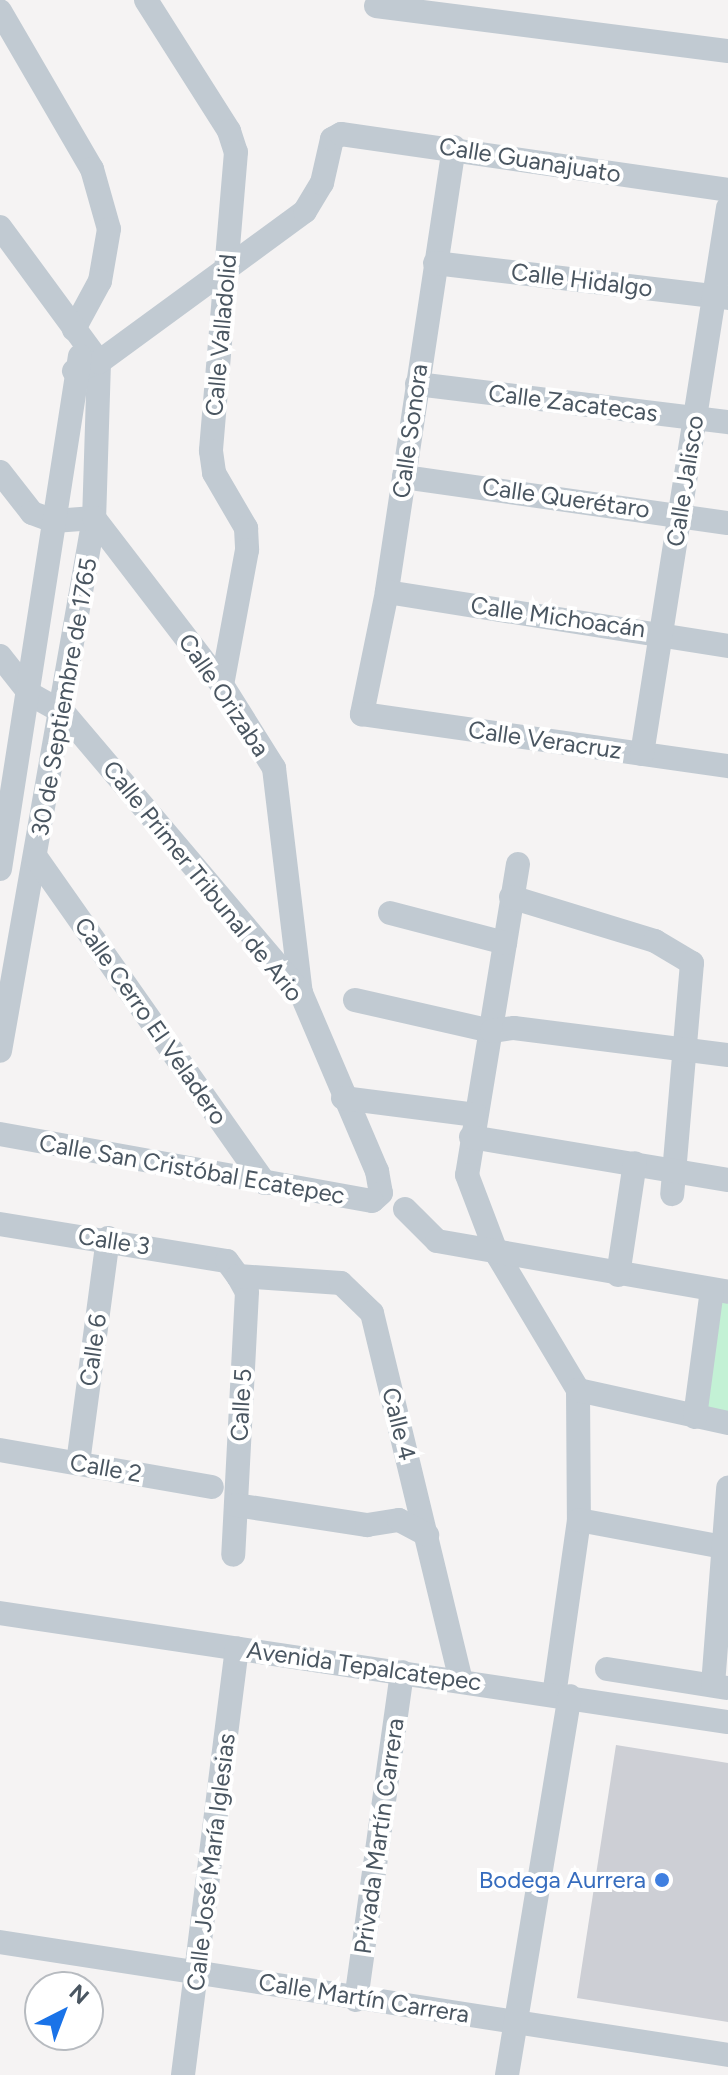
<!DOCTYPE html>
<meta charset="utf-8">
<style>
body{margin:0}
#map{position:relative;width:728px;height:2075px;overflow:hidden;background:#f5f3f3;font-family:Figtree,sans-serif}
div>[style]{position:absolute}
.green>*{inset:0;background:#c3f1d5}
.building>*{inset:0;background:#cdcfd5}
.minor>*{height:24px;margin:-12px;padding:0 12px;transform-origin:12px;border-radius:12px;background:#c1cad2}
.dots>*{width:22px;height:22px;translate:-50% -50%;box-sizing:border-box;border:4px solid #fff;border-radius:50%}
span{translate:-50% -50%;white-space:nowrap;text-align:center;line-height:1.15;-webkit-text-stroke:8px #fff;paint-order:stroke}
.street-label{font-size:24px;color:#4a5661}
.shop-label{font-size:24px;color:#366cbe}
.right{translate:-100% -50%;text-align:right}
.north{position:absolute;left:24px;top:1971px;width:80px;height:80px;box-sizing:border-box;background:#fff;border:2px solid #b7bbc0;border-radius:50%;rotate:42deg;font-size:22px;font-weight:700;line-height:32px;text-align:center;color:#4a5661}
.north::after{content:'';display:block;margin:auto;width:28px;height:36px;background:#1a73e8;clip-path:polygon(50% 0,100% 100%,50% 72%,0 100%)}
</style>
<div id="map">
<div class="green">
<i style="clip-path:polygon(714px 1291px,728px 1294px,728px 1421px,698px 1416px)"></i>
</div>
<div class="building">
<i style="clip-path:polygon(616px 1745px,728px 1763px,728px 2022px,577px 1998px)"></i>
</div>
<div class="minor">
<i style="left:146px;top:0;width:155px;rotate:57.6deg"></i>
<i style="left:229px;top:131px;width:22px;rotate:72deg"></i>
<i style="left:236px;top:152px;width:300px;rotate:94.8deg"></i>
<i style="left:211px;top:451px;width:22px;rotate:82deg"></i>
<i style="left:214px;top:473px;width:64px;rotate:59.8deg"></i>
<i style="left:246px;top:528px;width:22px;rotate:87deg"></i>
<i style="left:247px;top:550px;width:137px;rotate:100.5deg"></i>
<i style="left:376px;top:6px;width:355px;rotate:7.3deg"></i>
<i style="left:0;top:11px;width:183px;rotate:59.8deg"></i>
<i style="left:92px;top:169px;width:62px;rotate:74.2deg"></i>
<i style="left:109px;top:229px;width:53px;rotate:99.8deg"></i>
<i style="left:100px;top:281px;width:55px;rotate:118.4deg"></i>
<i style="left:454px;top:147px;width:450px;rotate:98.6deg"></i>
<i style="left:387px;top:592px;width:125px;rotate:101.6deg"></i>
<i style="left:362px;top:714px;width:370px;rotate:8.1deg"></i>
<i style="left:0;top:227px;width:167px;rotate:53.7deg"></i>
<i style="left:99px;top:362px;width:156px;rotate:91.8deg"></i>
<i style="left:94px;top:518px;width:541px;rotate:100deg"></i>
<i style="left:435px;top:263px;width:295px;rotate:6.8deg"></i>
<i style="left:74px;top:371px;width:27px;rotate:-20deg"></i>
<i style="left:99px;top:362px;width:255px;rotate:-36.2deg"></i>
<i style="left:305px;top:211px;width:33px;rotate:-59deg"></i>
<i style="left:322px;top:183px;width:45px;rotate:-77.2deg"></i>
<i style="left:332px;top:139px;width:10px;rotate:-29deg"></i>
<i style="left:341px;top:134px;width:391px;rotate:8.2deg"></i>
<i style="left:417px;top:384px;width:313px;rotate:7deg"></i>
<i style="left:0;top:472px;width:52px;rotate:52deg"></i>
<i style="left:32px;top:513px;width:23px;rotate:20deg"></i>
<i style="left:54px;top:521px;width:40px;rotate:-4.3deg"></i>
<i style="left:94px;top:518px;width:210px;rotate:52.5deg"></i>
<i style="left:222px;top:685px;width:98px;rotate:57.9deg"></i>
<i style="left:274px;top:768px;width:227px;rotate:83.2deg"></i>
<i style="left:404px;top:477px;width:327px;rotate:8.1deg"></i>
<i style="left:387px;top:592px;width:345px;rotate:9deg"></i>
<i style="left:0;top:656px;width:48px;rotate:51.7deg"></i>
<i style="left:30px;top:694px;width:38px;rotate:29deg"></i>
<i style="left:63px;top:712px;width:368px;rotate:49.7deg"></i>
<i style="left:301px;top:993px;width:194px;rotate:66.9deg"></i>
<i style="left:377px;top:1171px;width:22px;rotate:80deg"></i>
<i style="left:381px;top:1193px;width:12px;rotate:138deg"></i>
<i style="left:372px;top:1201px;width:378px;rotate:-169.8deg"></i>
<i style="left:642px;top:754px;width:553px;rotate:-81.05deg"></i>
<i style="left:37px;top:859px;width:396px;rotate:54.9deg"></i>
<i style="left:518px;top:864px;width:315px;rotate:99.3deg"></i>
<i style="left:467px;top:1175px;width:85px;rotate:69.2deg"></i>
<i style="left:497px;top:1254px;width:158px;rotate:59.2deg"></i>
<i style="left:578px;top:1390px;width:130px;rotate:89.6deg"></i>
<i style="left:579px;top:1520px;width:177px;rotate:98.1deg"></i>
<i style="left:0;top:869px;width:519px;rotate:-81.14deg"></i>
<i style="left:511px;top:897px;width:151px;rotate:17deg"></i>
<i style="left:655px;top:941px;width:43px;rotate:30.7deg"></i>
<i style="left:692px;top:963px;width:232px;rotate:94.9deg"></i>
<i style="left:390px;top:913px;width:119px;rotate:14.6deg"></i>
<i style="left:355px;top:1000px;width:140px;rotate:12.8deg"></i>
<i style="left:492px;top:1031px;width:22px;rotate:-8deg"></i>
<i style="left:514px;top:1028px;width:216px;rotate:7.2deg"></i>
<i style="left:343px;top:1098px;width:134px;rotate:7.3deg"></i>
<i style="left:471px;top:1137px;width:261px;rotate:9.5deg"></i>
<i style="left:405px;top:1209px;width:45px;rotate:45deg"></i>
<i style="left:437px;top:1241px;width:295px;rotate:9.9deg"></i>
<i style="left:0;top:1224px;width:230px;rotate:9.3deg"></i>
<i style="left:227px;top:1261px;width:19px;rotate:54deg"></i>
<i style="left:238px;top:1276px;width:18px;rotate:61deg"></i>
<i style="left:247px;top:1292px;width:263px;rotate:93deg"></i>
<i style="left:618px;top:1275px;width:113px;rotate:-81.4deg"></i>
<i style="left:238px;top:1276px;width:103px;rotate:3.9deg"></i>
<i style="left:341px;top:1283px;width:43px;rotate:44.1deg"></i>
<i style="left:372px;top:1313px;width:375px;rotate:76.4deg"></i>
<i style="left:578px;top:1390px;width:154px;rotate:12.4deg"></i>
<i style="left:695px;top:1417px;width:128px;rotate:-82.4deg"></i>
<i style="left:0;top:1450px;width:215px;rotate:9.9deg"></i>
<i style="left:78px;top:1463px;width:227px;rotate:-82.4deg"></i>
<i style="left:236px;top:1505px;width:133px;rotate:8.7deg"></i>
<i style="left:367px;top:1525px;width:32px;rotate:-9deg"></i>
<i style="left:399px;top:1520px;width:32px;rotate:28deg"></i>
<i style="left:579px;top:1520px;width:152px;rotate:10.6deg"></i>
<i style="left:0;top:1613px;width:736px;rotate:8.52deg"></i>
<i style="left:607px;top:1669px;width:121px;rotate:9deg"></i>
<i style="left:713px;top:1685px;width:198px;rotate:-85.6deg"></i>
<i style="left:0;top:1942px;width:737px;rotate:8.82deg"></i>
<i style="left:356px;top:2000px;width:331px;rotate:-82deg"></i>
<i style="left:183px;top:2075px;width:430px;rotate:-82.8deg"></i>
<i style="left:507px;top:2075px;width:384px;rotate:-80.6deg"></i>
</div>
<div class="dots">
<i style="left:662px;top:1880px;background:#3f7fe0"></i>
</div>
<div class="street-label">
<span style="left:530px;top:160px;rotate:9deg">Calle Guanajuato</span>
<span style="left:582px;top:280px;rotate:7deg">Calle Hidalgo</span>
<span style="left:221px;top:335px;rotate:-85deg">Calle Valladolid</span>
<span style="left:573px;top:403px;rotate:7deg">Calle Zacatecas</span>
<span style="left:410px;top:431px;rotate:-82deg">Calle Sonora</span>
<span style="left:685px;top:481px;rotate:-81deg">Calle Jalisco</span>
<span style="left:566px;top:498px;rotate:8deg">Calle Querétaro</span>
<span style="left:558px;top:617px;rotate:8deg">Calle Michoacán</span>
<span style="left:224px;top:695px;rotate:56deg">Calle Orizaba</span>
<span style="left:64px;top:697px;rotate:-80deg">30 de Septiembre de 1765</span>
<span style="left:545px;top:740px;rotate:8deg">Calle Veracruz</span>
<span style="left:203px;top:881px;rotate:51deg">Calle Primer Tribunal de Ario</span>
<span style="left:151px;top:1021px;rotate:55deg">Calle Cerro El Veladero</span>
<span style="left:192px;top:1169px;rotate:10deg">Calle San Cristóbal Ecatepec</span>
<span style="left:114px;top:1241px;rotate:9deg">Calle 3</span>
<span style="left:93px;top:1350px;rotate:-82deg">Calle 6</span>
<span style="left:241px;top:1405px;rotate:-87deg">Calle 5</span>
<span style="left:399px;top:1424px;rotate:76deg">Calle 4</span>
<span style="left:106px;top:1468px;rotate:10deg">Calle 2</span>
<span style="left:364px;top:1666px;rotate:8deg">Avenida Tepalcatepec</span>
<span style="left:379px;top:1836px;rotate:-82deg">Privada Martín Carrera</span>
<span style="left:211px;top:1862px;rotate:-83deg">Calle José María Iglesias</span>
<span style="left:364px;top:1998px;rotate:9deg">Calle Martín Carrera</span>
</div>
<div class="shop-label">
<span class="right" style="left:646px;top:1880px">Bodega Aurrera</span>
</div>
<div class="north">N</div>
</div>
